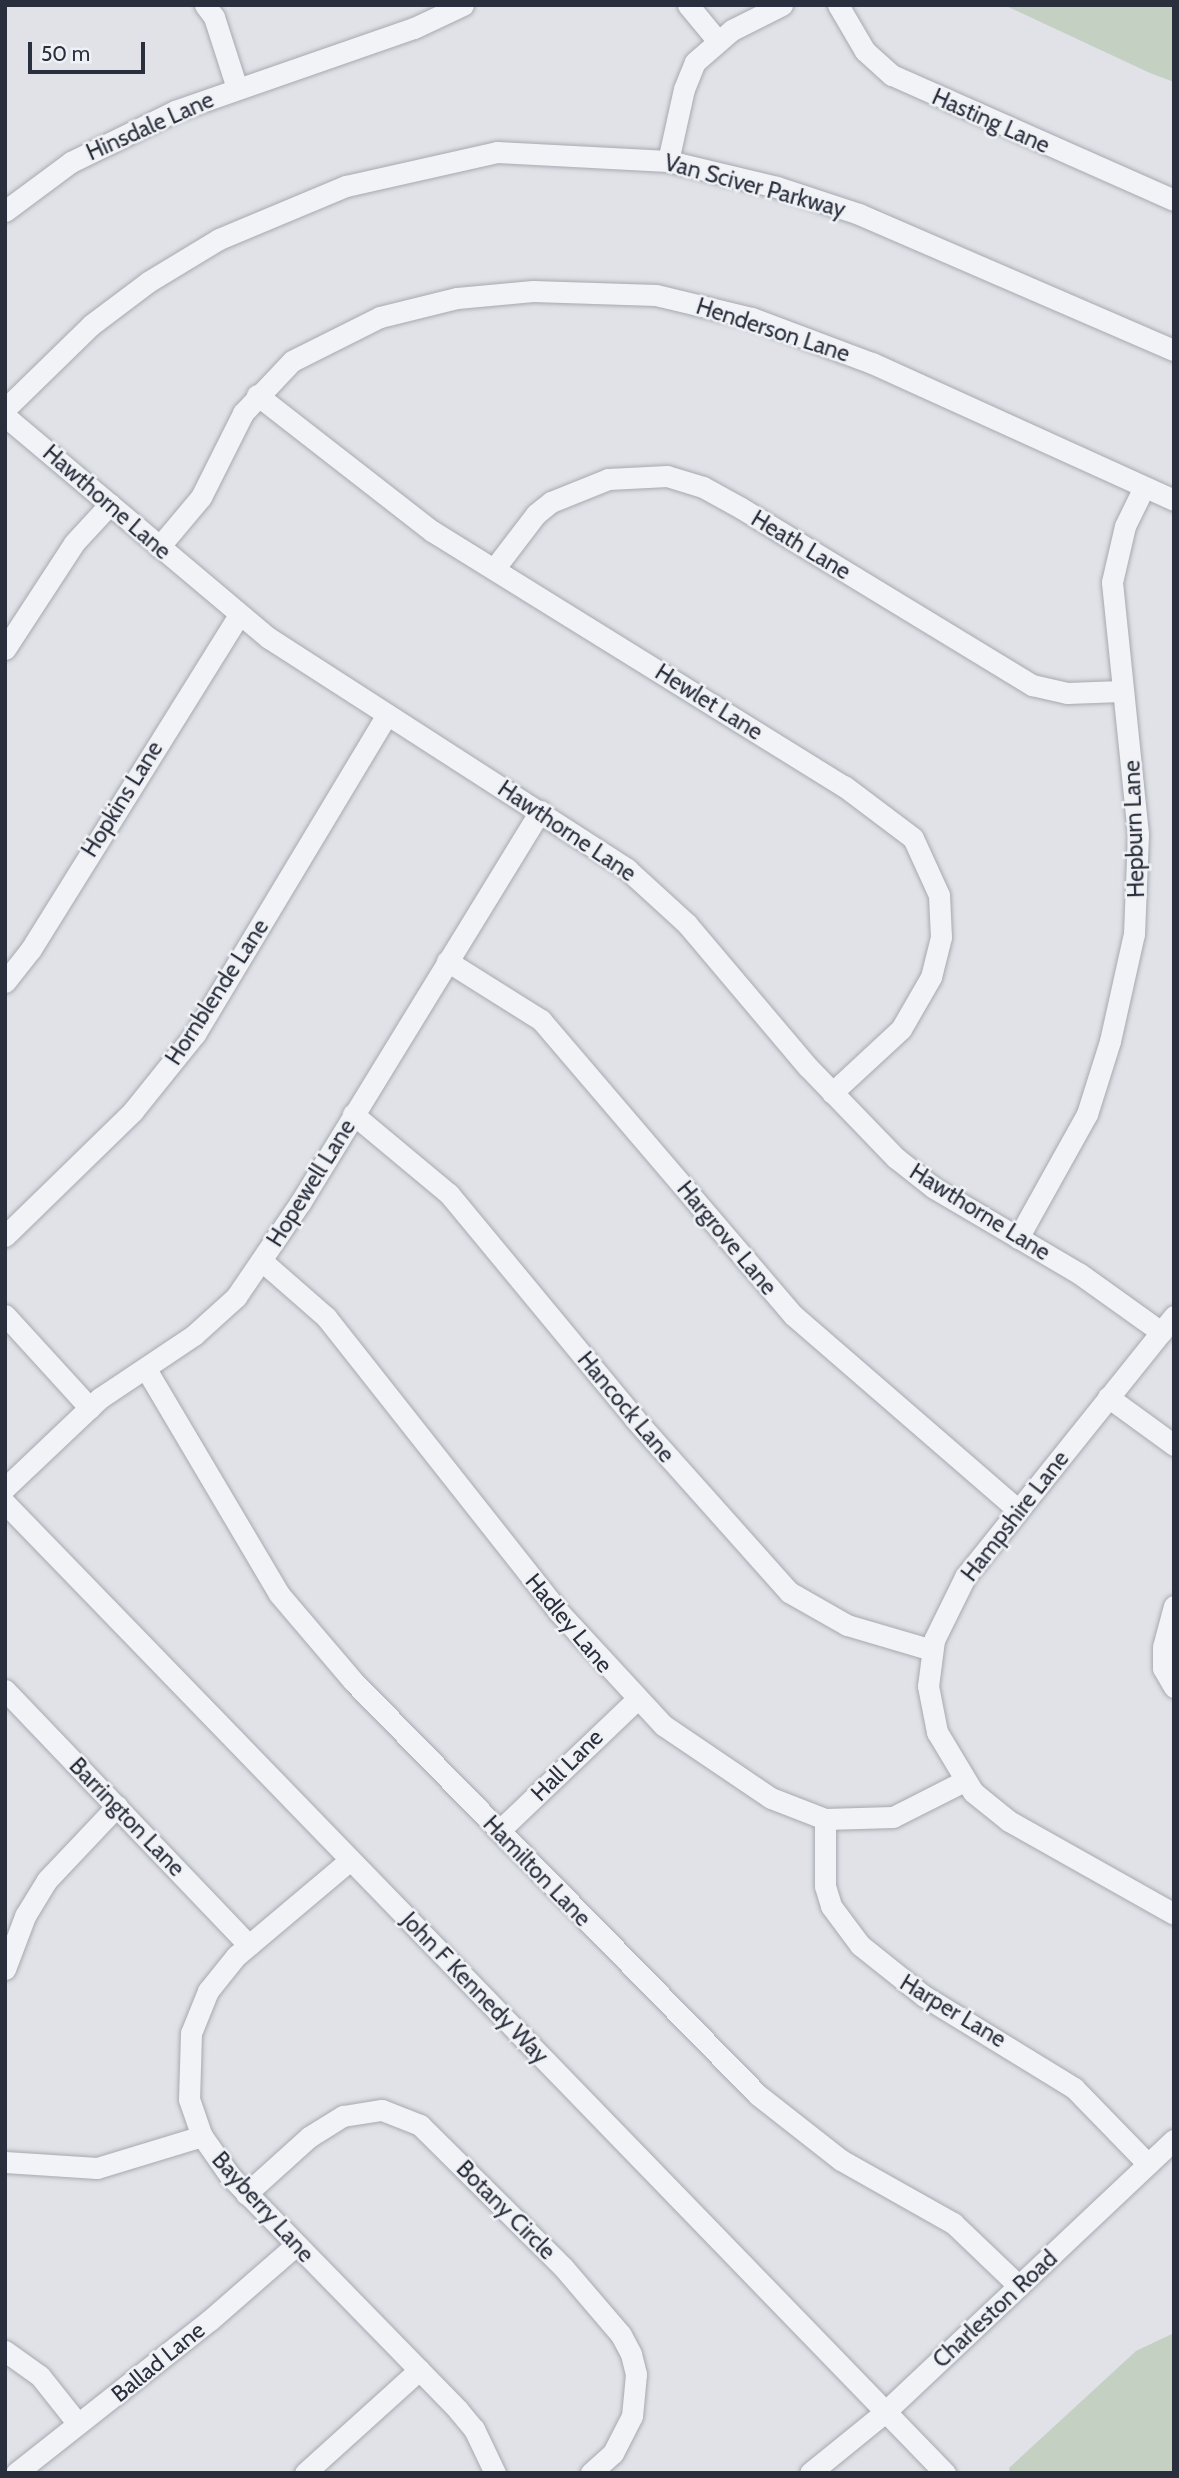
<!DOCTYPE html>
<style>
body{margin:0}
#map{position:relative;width:1179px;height:2478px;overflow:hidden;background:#e0e2e7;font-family:Cabin,sans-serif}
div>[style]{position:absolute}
.green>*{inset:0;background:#c4d0c2}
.roads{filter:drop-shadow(0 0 2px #a6a9b1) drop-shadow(0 0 2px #a6a9b1)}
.minor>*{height:21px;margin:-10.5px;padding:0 10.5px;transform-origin:10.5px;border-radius:10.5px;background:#f2f3f6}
span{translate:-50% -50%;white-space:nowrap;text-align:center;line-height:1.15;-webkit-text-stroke:5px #eff1f5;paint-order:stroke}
.street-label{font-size:23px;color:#2a2f3d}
.frame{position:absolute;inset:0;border:7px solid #2a2f3d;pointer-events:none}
.scale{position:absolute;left:28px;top:42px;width:117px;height:32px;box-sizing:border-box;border:4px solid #2a2f3d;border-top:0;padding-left:9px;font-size:21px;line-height:24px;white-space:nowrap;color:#2a2f3d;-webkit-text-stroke:5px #eff1f5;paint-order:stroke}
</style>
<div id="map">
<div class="green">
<i style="clip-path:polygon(1004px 5px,1174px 5px,1174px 82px,1150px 73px)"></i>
<i style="clip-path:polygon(1174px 2333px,1174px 2473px,1010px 2473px,1009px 2468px,1136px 2351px)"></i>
</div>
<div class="roads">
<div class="minor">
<i style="left:205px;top:5px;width:15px;rotate:53deg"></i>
<i style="left:214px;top:17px;width:75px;rotate:72.1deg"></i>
<i style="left:688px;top:5px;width:45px;rotate:50.4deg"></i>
<i style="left:838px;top:5px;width:53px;rotate:59.6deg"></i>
<i style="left:865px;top:51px;width:36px;rotate:42deg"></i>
<i style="left:892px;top:75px;width:308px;rotate:23.9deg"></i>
<i style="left:668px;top:161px;width:74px;rotate:-77.5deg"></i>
<i style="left:684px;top:89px;width:29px;rotate:-68deg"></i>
<i style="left:695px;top:62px;width:49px;rotate:-40.9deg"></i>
<i style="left:732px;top:30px;width:56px;rotate:-26.6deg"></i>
<i style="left:5px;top:211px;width:82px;rotate:-36.6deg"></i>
<i style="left:71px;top:162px;width:116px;rotate:-26.1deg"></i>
<i style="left:175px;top:111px;width:253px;rotate:-19.2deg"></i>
<i style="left:414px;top:28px;width:54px;rotate:-25.1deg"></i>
<i style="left:257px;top:395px;width:222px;rotate:37.9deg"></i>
<i style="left:432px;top:531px;width:485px;rotate:31.8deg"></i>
<i style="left:844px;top:786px;width:86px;rotate:37deg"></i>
<i style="left:913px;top:838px;width:63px;rotate:65.5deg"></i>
<i style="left:939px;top:895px;width:42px;rotate:87.3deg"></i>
<i style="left:941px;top:937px;width:41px;rotate:104deg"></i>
<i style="left:931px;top:977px;width:60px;rotate:120deg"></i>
<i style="left:901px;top:1029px;width:94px;rotate:137.2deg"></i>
<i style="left:5px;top:409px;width:120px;rotate:-44.3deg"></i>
<i style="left:91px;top:325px;width:71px;rotate:-37deg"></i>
<i style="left:148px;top:282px;width:83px;rotate:-31.2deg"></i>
<i style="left:219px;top:239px;width:138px;rotate:-22.7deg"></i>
<i style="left:346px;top:186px;width:155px;rotate:-12.7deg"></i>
<i style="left:497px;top:152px;width:171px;rotate:3deg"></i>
<i style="left:668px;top:161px;width:112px;rotate:13.4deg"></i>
<i style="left:777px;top:187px;width:86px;rotate:18.2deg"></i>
<i style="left:859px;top:214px;width:343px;rotate:23.4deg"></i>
<i style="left:5px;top:416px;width:345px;rotate:40.1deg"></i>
<i style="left:269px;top:638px;width:426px;rotate:32.8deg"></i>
<i style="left:627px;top:869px;width:81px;rotate:42.5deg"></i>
<i style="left:687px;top:924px;width:187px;rotate:49.8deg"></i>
<i style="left:808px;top:1067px;width:127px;rotate:46deg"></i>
<i style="left:896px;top:1158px;width:48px;rotate:38.3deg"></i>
<i style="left:934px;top:1188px;width:169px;rotate:30.5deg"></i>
<i style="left:1080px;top:1274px;width:100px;rotate:35.6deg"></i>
<i style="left:159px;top:547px;width:65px;rotate:-50deg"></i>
<i style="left:201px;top:497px;width:94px;rotate:-63.4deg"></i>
<i style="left:243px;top:413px;width:71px;rotate:-46.7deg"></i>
<i style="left:292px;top:361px;width:98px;rotate:-26.6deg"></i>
<i style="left:380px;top:317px;width:79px;rotate:-13.9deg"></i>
<i style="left:457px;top:298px;width:76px;rotate:-5.3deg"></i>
<i style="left:533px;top:291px;width:123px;rotate:1.9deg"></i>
<i style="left:656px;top:295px;width:99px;rotate:13.5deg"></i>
<i style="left:752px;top:318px;width:128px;rotate:20.6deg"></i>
<i style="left:872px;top:363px;width:332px;rotate:24.4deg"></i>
<i style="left:494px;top:569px;width:69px;rotate:-52.6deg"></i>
<i style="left:536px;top:514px;width:19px;rotate:-39deg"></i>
<i style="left:551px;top:502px;width:61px;rotate:-22deg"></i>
<i style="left:608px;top:479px;width:59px;rotate:-2.9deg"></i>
<i style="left:667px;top:476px;width:38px;rotate:17deg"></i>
<i style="left:703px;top:487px;width:43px;rotate:28.9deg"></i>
<i style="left:741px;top:508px;width:341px;rotate:31.3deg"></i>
<i style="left:1032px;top:685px;width:36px;rotate:13deg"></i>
<i style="left:1067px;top:693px;width:55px;rotate:-2.1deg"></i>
<i style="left:5px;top:649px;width:126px;rotate:-56.9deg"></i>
<i style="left:74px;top:543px;width:53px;rotate:-47.3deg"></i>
<i style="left:447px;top:961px;width:111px;rotate:32.1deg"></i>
<i style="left:541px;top:1020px;width:388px;rotate:49.5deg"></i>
<i style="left:793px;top:1315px;width:296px;rotate:40.9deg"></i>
<i style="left:5px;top:982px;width:42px;rotate:-51.8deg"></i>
<i style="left:31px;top:949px;width:393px;rotate:-58.1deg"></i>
<i style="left:353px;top:1114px;width:125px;rotate:39.8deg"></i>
<i style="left:449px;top:1194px;width:291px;rotate:50.4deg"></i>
<i style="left:634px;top:1418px;width:233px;rotate:48.3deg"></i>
<i style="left:789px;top:1592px;width:67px;rotate:29.6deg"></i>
<i style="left:847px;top:1625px;width:89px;rotate:16.4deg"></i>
<i style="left:5px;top:1236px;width:179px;rotate:-44.3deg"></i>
<i style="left:133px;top:1111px;width:99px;rotate:-51.2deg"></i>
<i style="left:195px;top:1034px;width:372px;rotate:-59deg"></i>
<i style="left:1018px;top:1238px;width:142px;rotate:-60.9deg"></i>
<i style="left:1087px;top:1114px;width:77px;rotate:-72.5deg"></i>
<i style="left:1110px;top:1041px;width:110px;rotate:-77.4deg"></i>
<i style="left:1134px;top:934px;width:100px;rotate:-87.7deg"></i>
<i style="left:1138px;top:834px;width:253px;rotate:-95.9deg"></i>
<i style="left:1112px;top:582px;width:57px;rotate:-76.9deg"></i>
<i style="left:1125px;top:526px;width:43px;rotate:-64deg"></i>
<i style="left:262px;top:1261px;width:85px;rotate:41.2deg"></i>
<i style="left:326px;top:1317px;width:373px;rotate:51.7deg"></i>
<i style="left:557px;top:1610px;width:156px;rotate:47.3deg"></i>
<i style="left:663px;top:1725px;width:130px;rotate:34.1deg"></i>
<i style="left:771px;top:1798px;width:58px;rotate:21.3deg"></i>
<i style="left:825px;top:1819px;width:68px;rotate:-1.7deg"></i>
<i style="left:893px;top:1817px;width:80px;rotate:-26.9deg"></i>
<i style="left:5px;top:1315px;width:126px;rotate:47.6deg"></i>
<i style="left:1174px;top:1316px;width:334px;rotate:128.7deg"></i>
<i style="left:965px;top:1577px;width:70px;rotate:116.2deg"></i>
<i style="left:934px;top:1640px;width:46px;rotate:97.4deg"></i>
<i style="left:928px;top:1686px;width:47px;rotate:78.9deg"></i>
<i style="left:937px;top:1732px;width:70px;rotate:59deg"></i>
<i style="left:973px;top:1792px;width:46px;rotate:38.9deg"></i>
<i style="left:1009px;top:1821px;width:189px;rotate:29.4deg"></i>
<i style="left:146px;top:1369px;width:261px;rotate:59.4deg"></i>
<i style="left:279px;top:1594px;width:114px;rotate:49.6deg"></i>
<i style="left:353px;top:1681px;width:579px;rotate:45.63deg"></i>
<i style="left:758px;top:2095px;width:105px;rotate:38.1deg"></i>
<i style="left:841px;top:2160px;width:129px;rotate:29.4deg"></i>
<i style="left:953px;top:2223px;width:91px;rotate:43.7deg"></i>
<i style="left:1108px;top:1397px;width:82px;rotate:36deg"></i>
<i style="left:5px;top:1488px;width:131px;rotate:-43.5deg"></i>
<i style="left:100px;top:1398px;width:113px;rotate:-33.8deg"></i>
<i style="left:194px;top:1335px;width:57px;rotate:-42.1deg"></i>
<i style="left:236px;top:1297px;width:114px;rotate:-55.8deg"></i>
<i style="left:300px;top:1203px;width:460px;rotate:-58.5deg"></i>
<i style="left:5px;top:1503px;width:1351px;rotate:45.9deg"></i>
<i style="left:1174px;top:1606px;width:42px;rotate:105deg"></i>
<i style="left:1163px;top:1647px;width:21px;rotate:90deg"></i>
<i style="left:1163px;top:1668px;width:22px;rotate:60deg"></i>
<i style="left:5px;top:1690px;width:353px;rotate:46.3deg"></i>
<i style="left:825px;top:1819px;width:67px;rotate:90deg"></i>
<i style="left:825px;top:1886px;width:21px;rotate:73deg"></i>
<i style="left:831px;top:1906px;width:49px;rotate:53.4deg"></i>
<i style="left:860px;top:1945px;width:82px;rotate:38.6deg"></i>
<i style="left:924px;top:1996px;width:176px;rotate:31.5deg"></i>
<i style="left:1074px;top:2088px;width:106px;rotate:45.8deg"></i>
<i style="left:499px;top:1831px;width:190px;rotate:-43.7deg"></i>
<i style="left:350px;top:1860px;width:149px;rotate:139.9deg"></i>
<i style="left:236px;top:1956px;width:45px;rotate:128.7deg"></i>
<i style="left:208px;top:1991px;width:45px;rotate:112deg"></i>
<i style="left:191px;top:2033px;width:66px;rotate:91.7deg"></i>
<i style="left:189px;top:2099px;width:39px;rotate:71deg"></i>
<i style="left:202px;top:2136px;width:49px;rotate:55deg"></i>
<i style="left:230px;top:2176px;width:327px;rotate:45.7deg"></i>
<i style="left:458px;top:2410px;width:25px;rotate:50deg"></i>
<i style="left:474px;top:2429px;width:49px;rotate:64.5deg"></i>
<i style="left:5px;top:1969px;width:57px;rotate:-69.3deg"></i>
<i style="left:25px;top:1916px;width:42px;rotate:-58.6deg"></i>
<i style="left:47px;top:1880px;width:102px;rotate:-46.6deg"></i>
<i style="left:5px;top:2162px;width:92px;rotate:3.7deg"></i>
<i style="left:97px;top:2168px;width:110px;rotate:-16.9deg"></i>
<i style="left:246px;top:2194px;width:85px;rotate:-42.1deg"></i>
<i style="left:309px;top:2137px;width:40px;rotate:-32deg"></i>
<i style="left:343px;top:2116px;width:39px;rotate:-9deg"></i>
<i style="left:382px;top:2110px;width:41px;rotate:21.5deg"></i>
<i style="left:420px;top:2125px;width:202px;rotate:44.8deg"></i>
<i style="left:563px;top:2267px;width:89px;rotate:49.5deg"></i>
<i style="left:621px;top:2335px;width:21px;rotate:62deg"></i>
<i style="left:631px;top:2354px;width:21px;rotate:76deg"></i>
<i style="left:636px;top:2374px;width:42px;rotate:95.4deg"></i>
<i style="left:632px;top:2416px;width:42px;rotate:117.2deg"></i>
<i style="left:613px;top:2453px;width:30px;rotate:138deg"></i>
<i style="left:5px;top:2351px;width:43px;rotate:35.5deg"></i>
<i style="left:40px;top:2376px;width:61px;rotate:51.6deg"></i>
<i style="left:16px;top:2473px;width:247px;rotate:-38.3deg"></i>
<i style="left:210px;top:2320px;width:114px;rotate:-41.1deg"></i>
<i style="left:305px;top:2473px;width:154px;rotate:-42.1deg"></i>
<i style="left:810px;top:2473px;width:97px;rotate:-39.1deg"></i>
<i style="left:885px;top:2412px;width:397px;rotate:-43.3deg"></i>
</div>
</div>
<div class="street-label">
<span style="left:991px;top:121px;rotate:24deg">Hasting Lane</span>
<span style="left:150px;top:126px;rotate:-24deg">Hinsdale Lane</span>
<span style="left:755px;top:186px;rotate:15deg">Van Sciver Parkway</span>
<span style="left:773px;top:330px;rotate:18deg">Henderson Lane</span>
<span style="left:107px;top:502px;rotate:41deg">Hawthorne Lane</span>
<span style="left:801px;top:545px;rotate:31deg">Heath Lane</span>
<span style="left:709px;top:702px;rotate:32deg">Hewlet Lane</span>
<span style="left:122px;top:799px;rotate:-58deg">Hopkins Lane</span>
<span style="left:1134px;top:829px;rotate:-92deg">Hepburn Lane</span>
<span style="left:567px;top:831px;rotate:34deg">Hawthorne Lane</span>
<span style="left:217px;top:992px;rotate:-57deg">Hornblende Lane</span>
<span style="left:311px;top:1183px;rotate:-58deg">Hopewell Lane</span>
<span style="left:980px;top:1212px;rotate:32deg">Hawthorne Lane</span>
<span style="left:727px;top:1238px;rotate:50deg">Hargrove Lane</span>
<span style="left:626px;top:1407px;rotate:50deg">Hancock Lane</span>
<span style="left:1015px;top:1516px;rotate:-52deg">Hampshire Lane</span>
<span style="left:569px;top:1623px;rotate:50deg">Hadley Lane</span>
<span style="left:567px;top:1765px;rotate:-45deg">Hall Lane</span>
<span style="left:127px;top:1817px;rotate:46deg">Barrington Lane</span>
<span style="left:537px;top:1871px;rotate:46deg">Hamilton Lane</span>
<span style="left:475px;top:1988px;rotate:46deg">John F Kennedy Way</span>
<span style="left:953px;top:2011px;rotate:31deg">Harper Lane</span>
<span style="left:263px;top:2207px;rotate:48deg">Bayberry Lane</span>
<span style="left:506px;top:2210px;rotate:45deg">Botany Circle</span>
<span style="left:995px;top:2309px;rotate:-43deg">Charleston Road</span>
<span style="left:158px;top:2362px;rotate:-39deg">Ballad Lane</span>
</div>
<div class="frame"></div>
<div class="scale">50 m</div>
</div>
